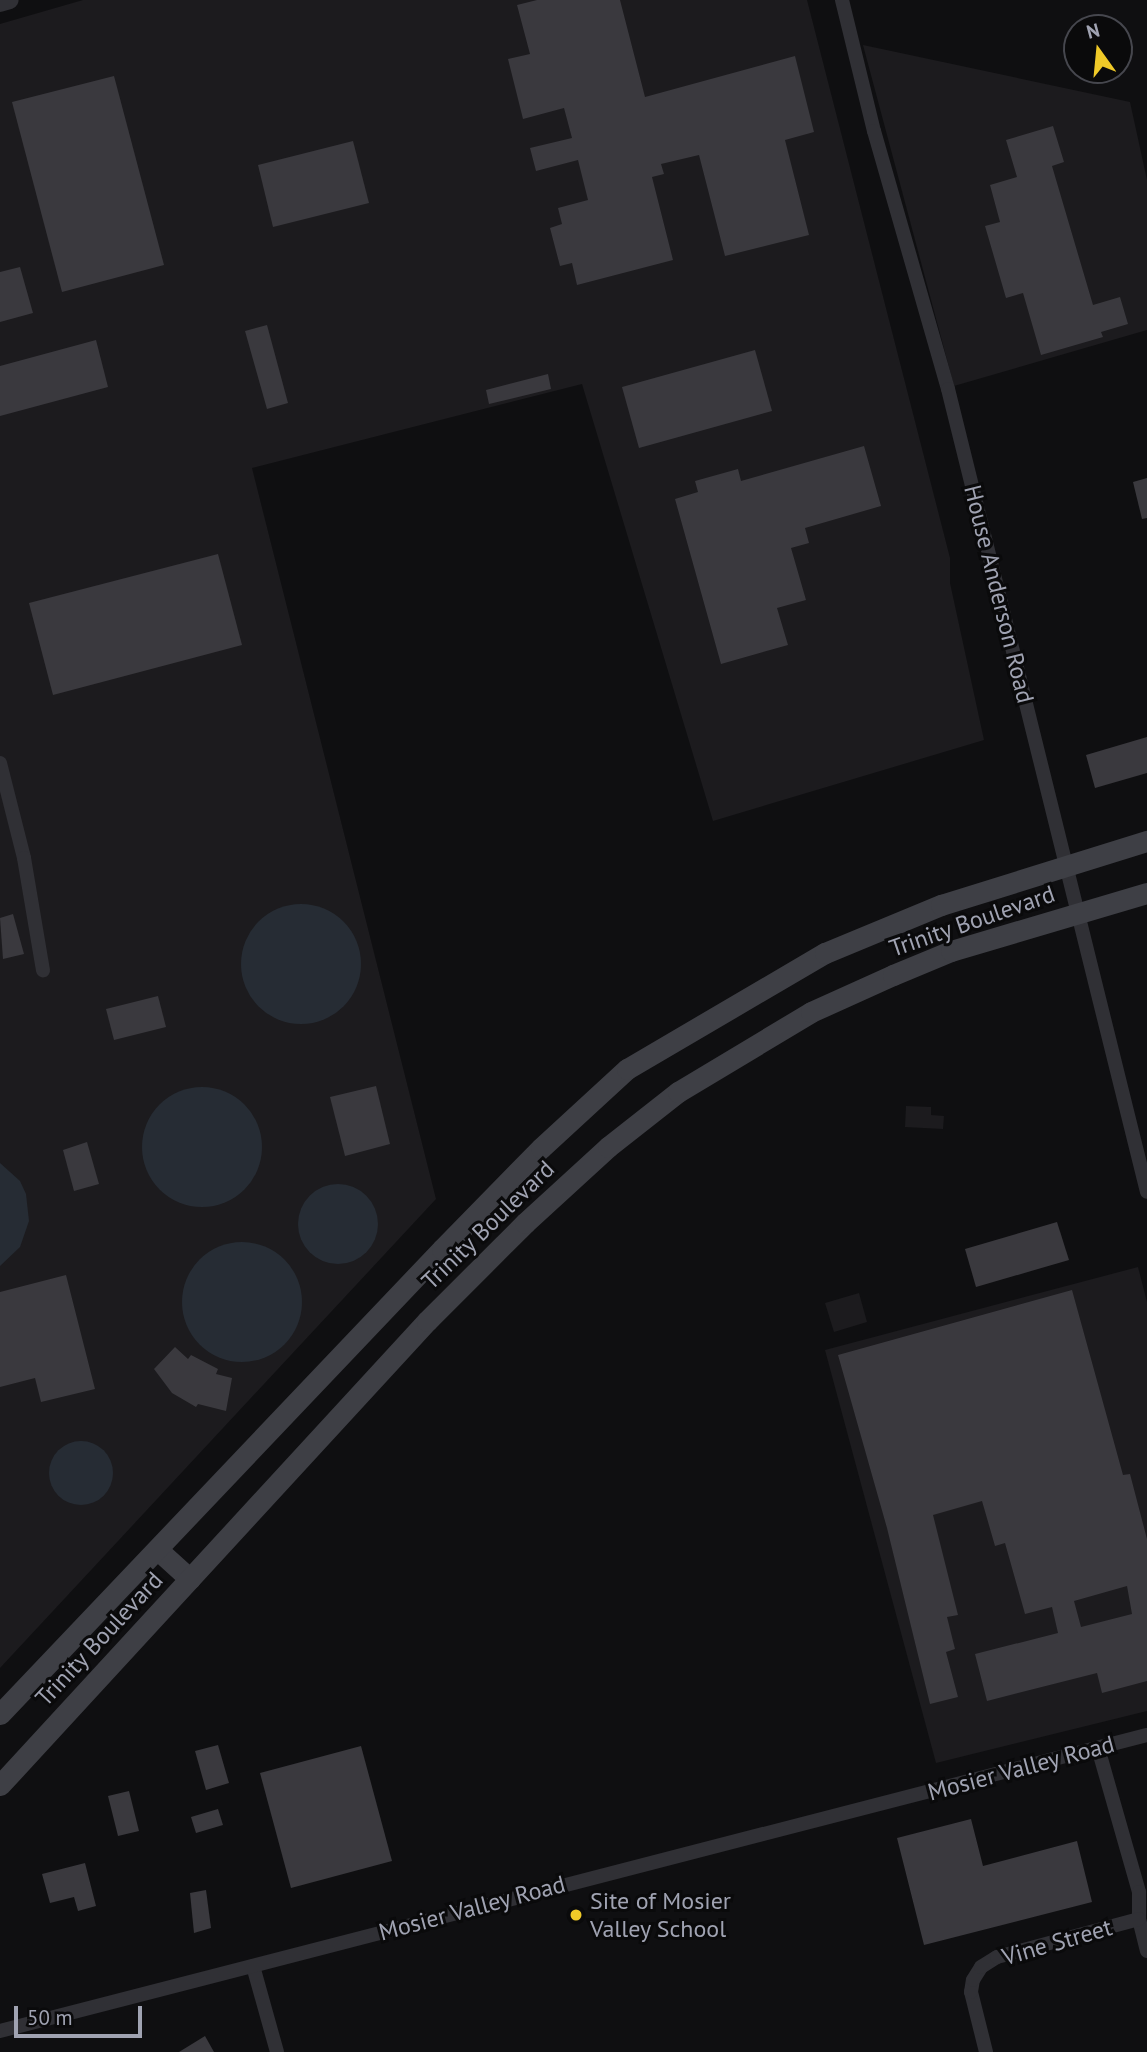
<!DOCTYPE html>
<style>
body{margin:0}
#map{position:relative;width:1147px;height:2052px;overflow:hidden;background:#0f0f11;font-family:"PT Sans",sans-serif}
div>[style]{position:absolute}
.built>*{inset:0;background:#1c1b1e}
.water>*{inset:0;background:#262c34}
.round{border-radius:50%}
.building>*{inset:0;background:#3a393e}
.minor>*{height:14px;margin:-7px;padding:0 7px;transform-origin:7px;border-radius:7px;background:#303035}
.tertiary>*{height:18px;margin:-9px;padding:0 9px;transform-origin:9px;border-radius:9px;background:#303035}
.secondary>*{height:21px;margin:-10.5px;padding:0 10.5px;transform-origin:10.5px;border-radius:10.5px;background:#3e3f45}
.dots>*{width:19px;height:19px;translate:-50% -50%;box-sizing:border-box;border:4px solid #0a0a0b;border-radius:50%}
span{translate:-50% -50%;white-space:nowrap;text-align:center;line-height:1.15;-webkit-text-stroke:6px #0a0a0b;paint-order:stroke}
.street-label{font-size:24px;color:#a0a3b2}
.poi-label{font-size:24px;color:#a0a3b2}
.left{translate:0 -50%;text-align:left}
.north{position:absolute;left:1063px;top:14px;width:70px;height:70px;box-sizing:border-box;background:#0a0a0b;border:2px solid #46474e;border-radius:50%;rotate:345deg;font-size:19px;font-weight:700;line-height:28px;text-align:center;color:#a0a3b2}
.north::after{content:'';display:block;margin:auto;width:24px;height:32px;background:#f0ca28;clip-path:polygon(50% 0,100% 100%,50% 72%,0 100%)}
.scale{position:absolute;left:14px;top:2006px;width:128px;height:32px;box-sizing:border-box;border:4px solid #a0a3b2;border-top:0;padding-left:9px;font-size:21px;line-height:24px;white-space:nowrap;color:#a0a3b2;-webkit-text-stroke:5px #0a0a0b;paint-order:stroke}
</style>
<div id="map">
<div class="built">
<i style="clip-path:polygon(83px 0,807px 0,950px 558px,950px 583px,984px 740px,713px 821px,582px 384px,252px 468px,436px 1199px,0 1668px,0 24px)"></i>
<i style="clip-path:polygon(863px 45px,1130px 102px,1147px 180px,1147px 330px,954px 386px)"></i>
<i style="clip-path:polygon(906px 1106px,931px 1107px,931px 1115px,944px 1116px,943px 1129px,905px 1127px)"></i>
<i style="clip-path:polygon(1138px 1267px,1147px 1302px,1147px 1711px,936px 1763px,825px 1350px)"></i>
<i style="clip-path:polygon(859px 1293px,867px 1322px,834px 1332px,825px 1303px)"></i>
</div>
<div class="water">
<i class="round" style="left:241px;top:904px;width:120px;height:120px"></i>
<i class="round" style="left:142px;top:1087px;width:120px;height:120px"></i>
<i style="clip-path:polygon(0 1163px,20px 1181px,26px 1194px,29px 1221px,20px 1247px,0 1266px)"></i>
<i class="round" style="left:298px;top:1184px;width:80px;height:80px"></i>
<i class="round" style="left:182px;top:1242px;width:120px;height:120px"></i>
<i class="round" style="left:49px;top:1441px;width:64px;height:64px"></i>
</div>
<div class="building">
<i style="clip-path:polygon(537px 0,620px 0,645px 97px,795px 56px,814px 132px,785px 140px,809px 235px,725px 256px,699px 155px,661px 164px,664px 174px,652px 177px,673px 260px,577px 285px,572px 263px,560px 266px,550px 228px,562px 224px,558px 208px,588px 200px,578px 160px,536px 171px,530px 148px,572px 138px,564px 108px,523px 119px,508px 59px,530px 54px,517px 5px)"></i>
<i style="clip-path:polygon(114px 76px,164px 265px,62px 292px,12px 102px)"></i>
<i style="clip-path:polygon(1053px 126px,1064px 162px,1052px 166px,1093px 305px,1120px 297px,1128px 324px,1101px 332px,1103px 337px,1041px 355px,1023px 293px,1006px 298px,985px 226px,1000px 222px,990px 185px,1017px 177px,1006px 140px)"></i>
<i style="clip-path:polygon(353px 141px,369px 203px,273px 227px,258px 165px)"></i>
<i style="clip-path:polygon(20px 267px,33px 313px,0 322px,0 272px)"></i>
<i style="clip-path:polygon(267px 325px,288px 403px,267px 409px,245px 331px)"></i>
<i style="clip-path:polygon(96px 340px,108px 387px,0 416px,0 366px)"></i>
<i style="clip-path:polygon(755px 350px,772px 411px,639px 448px,622px 387px)"></i>
<i style="clip-path:polygon(548px 374px,551px 389px,489px 404px,486px 390px)"></i>
<i style="clip-path:polygon(864px 446px,881px 506px,805px 528px,809px 543px,791px 548px,806px 600px,777px 608px,788px 645px,721px 664px,675px 499px,698px 492px,695px 481px,738px 469px,741px 481px)"></i>
<i style="clip-path:polygon(1147px 478px,1147px 518px,1142px 519px,1133px 482px)"></i>
<i style="clip-path:polygon(218px 554px,242px 645px,53px 695px,29px 603px)"></i>
<i style="clip-path:polygon(1147px 737px,1147px 773px,1095px 788px,1086px 755px)"></i>
<i style="clip-path:polygon(13px 914px,24px 954px,3px 959px,0 918px)"></i>
<i style="clip-path:polygon(158px 996px,166px 1027px,114px 1040px,106px 1009px)"></i>
<i style="clip-path:polygon(376px 1086px,390px 1144px,345px 1156px,330px 1097px)"></i>
<i style="clip-path:polygon(87px 1142px,99px 1184px,74px 1191px,63px 1150px)"></i>
<i style="clip-path:polygon(1057px 1222px,1069px 1260px,976px 1287px,965px 1249px)"></i>
<i style="clip-path:polygon(66px 1275px,95px 1389px,41px 1402px,35px 1378px,0 1387px,0 1292px)"></i>
<i style="clip-path:polygon(evenodd,1072px 1290px,1123px 1475px,1130px 1474px,1147px 1539px,1147px 1681px,1102px 1693px,1097px 1673px,987px 1701px,975px 1654px,1058px 1633px,1052px 1607px,1025px 1614px,1005px 1543px,995px 1546px,982px 1501px,933px 1515px,958px 1615px,947px 1617px,955px 1649px,946px 1652px,958px 1697px,930px 1704px,887px 1528px,838px 1355px,1072px 1290px,1127px 1586px,1132px 1614px,1081px 1627px,1074px 1601px,1127px 1586px)"></i>
<i style="clip-path:polygon(175px 1347px,188px 1359px,191px 1355px,218px 1369px,216px 1374px,232px 1378px,226px 1411px,198px 1404px,196px 1407px,172px 1393px,154px 1369px)"></i>
<i style="clip-path:polygon(218px 1745px,229px 1783px,206px 1790px,195px 1751px)"></i>
<i style="clip-path:polygon(361px 1746px,392px 1861px,291px 1888px,260px 1773px)"></i>
<i style="clip-path:polygon(129px 1791px,139px 1831px,118px 1836px,108px 1796px)"></i>
<i style="clip-path:polygon(218px 1809px,223px 1825px,196px 1833px,191px 1817px)"></i>
<i style="clip-path:polygon(971px 1819px,983px 1866px,1077px 1841px,1092px 1902px,924px 1945px,897px 1838px)"></i>
<i style="clip-path:polygon(85px 1863px,96px 1906px,78px 1911px,74px 1897px,50px 1903px,42px 1874px)"></i>
<i style="clip-path:polygon(206px 1890px,211px 1928px,194px 1933px,190px 1893px)"></i>
<i style="clip-path:polygon(205px 2036px,214px 2052px,179px 2052px)"></i>
</div>
<div class="minor">
<i style="left:842px;top:0;width:135px;rotate:76.3deg"></i>
<i style="left:874px;top:131px;width:268px;rotate:74deg"></i>
<i style="left:948px;top:389px;width:827px;rotate:76.08deg"></i>
<i style="left:0;top:763px;width:98px;rotate:75.8deg"></i>
<i style="left:24px;top:858px;width:114px;rotate:80.4deg"></i>
<i style="left:1098px;top:1748px;width:150px;rotate:74.1deg"></i>
<i style="left:1139px;top:1892px;width:27px;rotate:90deg"></i>
<i style="left:1139px;top:1919px;width:33px;rotate:76deg"></i>
<i style="left:253px;top:1966px;width:89px;rotate:74.4deg"></i>
<i style="left:0;top:2031px;width:1185px;rotate:-14.47deg"></i>
<i style="left:986px;top:2052px;width:62px;rotate:-104deg"></i>
<i style="left:971px;top:1992px;width:12px;rotate:-81deg"></i>
<i style="left:973px;top:1980px;width:15px;rotate:-58deg"></i>
<i style="left:981px;top:1967px;width:19px;rotate:-32deg"></i>
<i style="left:997px;top:1957px;width:147px;rotate:-15deg"></i>
</div>
<div class="tertiary">
<i style="left:0;top:3px;width:10px;rotate:-17deg"></i>
</div>
<div class="secondary">
<i style="left:158px;top:1550px;width:43px;rotate:42.2deg"></i>
<i style="left:0;top:1714px;width:642px;rotate:-46.45deg"></i>
<i style="left:442px;top:1249px;width:141px;rotate:-45.6deg"></i>
<i style="left:541px;top:1148px;width:117px;rotate:-42.6deg"></i>
<i style="left:627px;top:1069px;width:229px;rotate:-30.4deg"></i>
<i style="left:825px;top:953px;width:126px;rotate:-22.5deg"></i>
<i style="left:941px;top:905px;width:216px;rotate:-17.3deg"></i>
<i style="left:0;top:1785px;width:631px;rotate:-47.38deg"></i>
<i style="left:427px;top:1321px;width:139px;rotate:-45deg"></i>
<i style="left:525px;top:1223px;width:113px;rotate:-42.5deg"></i>
<i style="left:608px;top:1147px;width:89px;rotate:-38.2deg"></i>
<i style="left:678px;top:1092px;width:155px;rotate:-31deg"></i>
<i style="left:811px;top:1012px;width:90px;rotate:-24.3deg"></i>
<i style="left:893px;top:975px;width:63px;rotate:-22.5deg"></i>
<i style="left:951px;top:951px;width:204px;rotate:-16.5deg"></i>
</div>
<div class="dots">
<i style="left:576px;top:1915px;background:#f0ca28"></i>
</div>
<div class="street-label">
<span style="left:999px;top:594px;rotate:76deg">House Anderson Road</span>
<span style="left:972px;top:921px;rotate:-19deg">Trinity Boulevard</span>
<span style="left:488px;top:1225px;rotate:-44deg">Trinity Boulevard</span>
<span style="left:99px;top:1639px;rotate:-47deg">Trinity Boulevard</span>
<span style="left:1021px;top:1768px;rotate:-15deg">Mosier Valley Road</span>
<span style="left:472px;top:1908px;rotate:-15deg">Mosier Valley Road</span>
<span style="left:1057px;top:1942px;rotate:-16deg">Vine Street</span>
</div>
<div class="poi-label">
<span class="left" style="left:590px;top:1915px">Site of Mosier<br>Valley School</span>
</div>
<div class="north">N</div>
<div class="scale">50 m</div>
</div>
